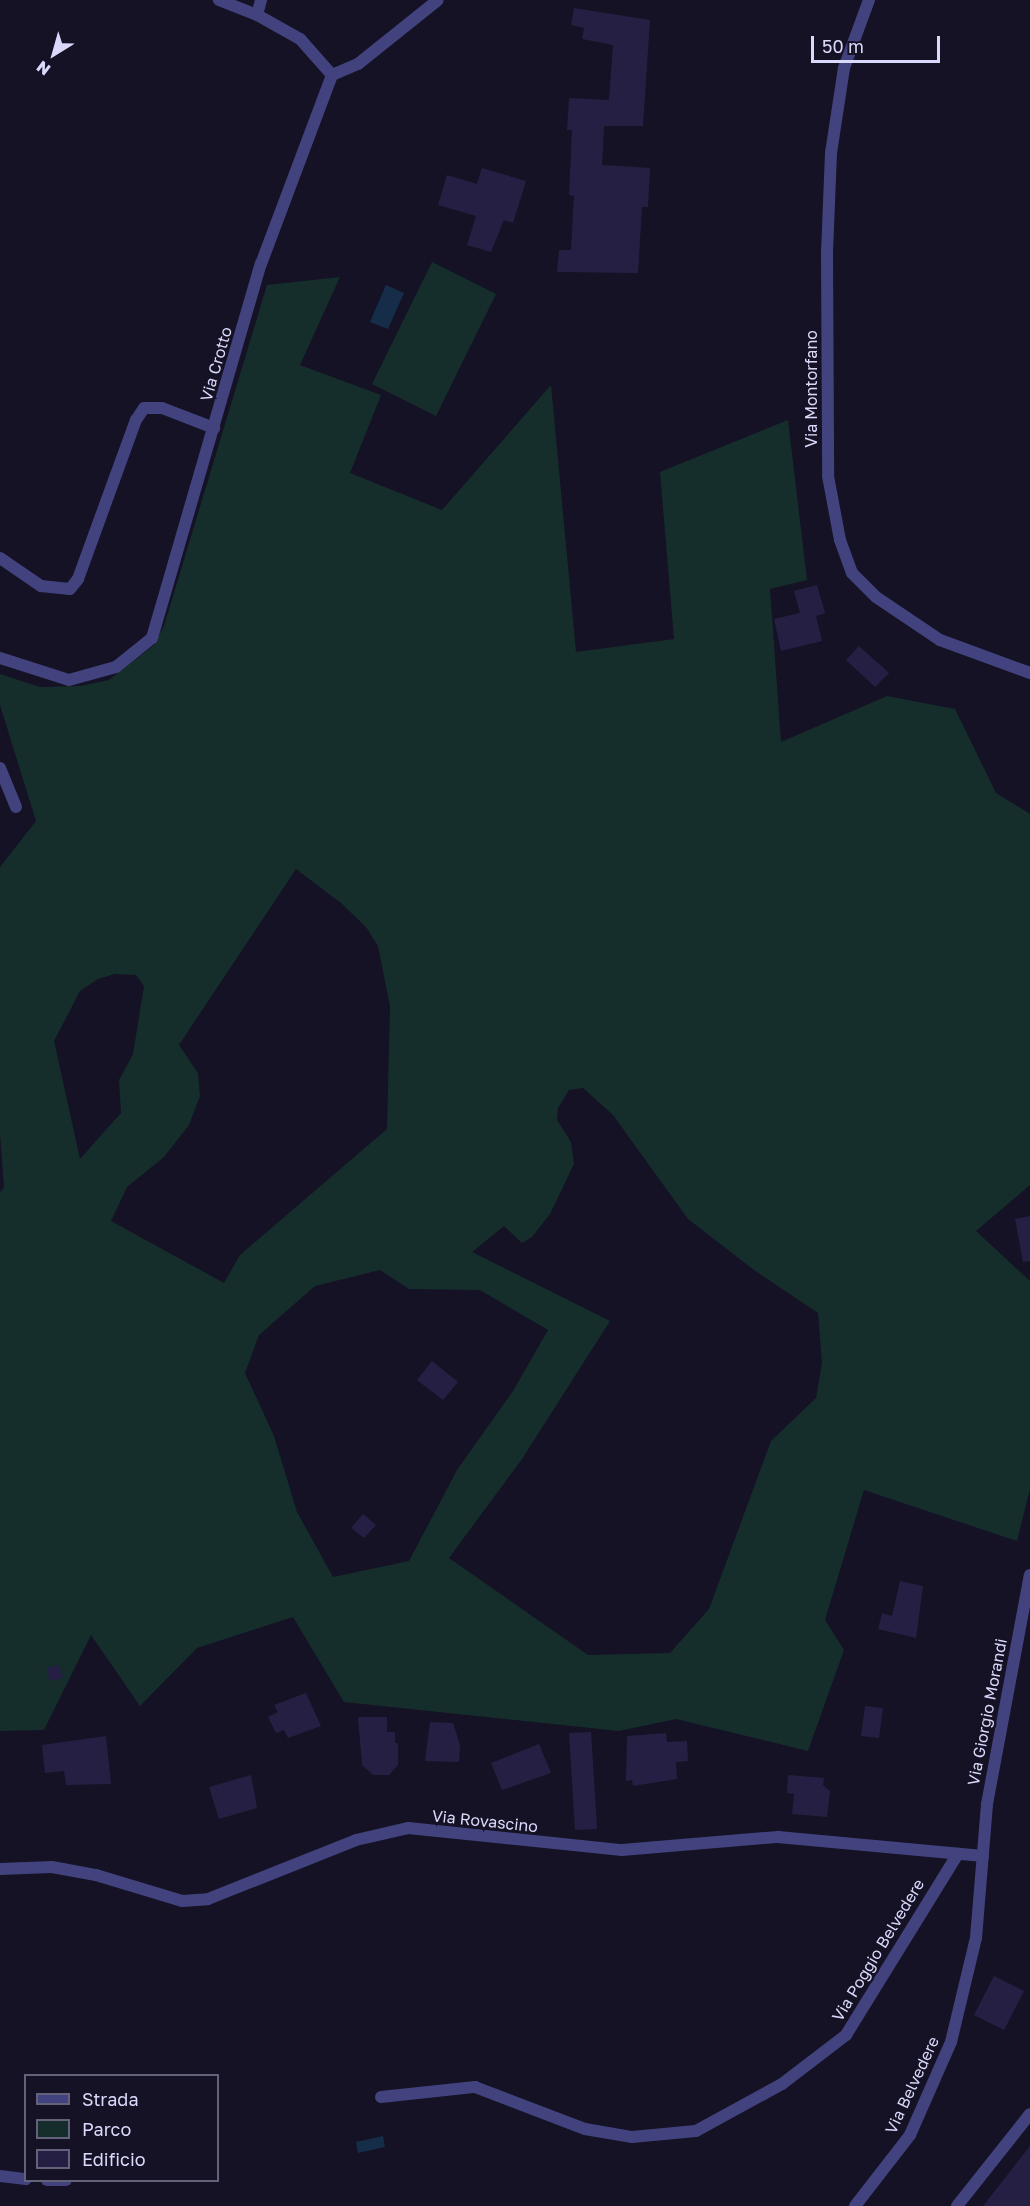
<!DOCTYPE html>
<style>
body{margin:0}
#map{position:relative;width:1030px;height:2206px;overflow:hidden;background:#141224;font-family:"Golos Text",sans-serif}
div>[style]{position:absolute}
.green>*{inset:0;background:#152e2c}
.water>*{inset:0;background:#162d4a}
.building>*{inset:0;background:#252043}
.minor>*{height:12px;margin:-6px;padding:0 6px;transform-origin:6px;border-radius:6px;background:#42437e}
.tertiary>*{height:12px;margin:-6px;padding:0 6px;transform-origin:6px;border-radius:6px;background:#42437e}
span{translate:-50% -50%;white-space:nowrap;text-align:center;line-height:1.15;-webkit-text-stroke:5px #141224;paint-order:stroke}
.street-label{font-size:16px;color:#dbd9fb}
.legend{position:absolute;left:24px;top:2074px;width:195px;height:108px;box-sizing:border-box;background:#141224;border:2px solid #64627a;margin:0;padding:8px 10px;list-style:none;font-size:18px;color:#dbd9fb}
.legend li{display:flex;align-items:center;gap:12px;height:30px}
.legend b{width:30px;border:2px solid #64627a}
.north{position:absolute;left:24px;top:24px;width:60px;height:60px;-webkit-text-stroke:4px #141224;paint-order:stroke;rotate:217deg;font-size:16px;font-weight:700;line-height:24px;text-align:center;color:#dbd9fb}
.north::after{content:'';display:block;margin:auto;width:21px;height:27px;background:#dbd9fb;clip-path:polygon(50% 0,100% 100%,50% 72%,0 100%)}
.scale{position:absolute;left:811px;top:36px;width:129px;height:27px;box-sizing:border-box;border:3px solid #dbd9fb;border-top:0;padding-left:8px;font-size:18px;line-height:21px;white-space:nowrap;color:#dbd9fb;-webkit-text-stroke:4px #141224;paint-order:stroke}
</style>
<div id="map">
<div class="green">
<i style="clip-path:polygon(432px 262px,496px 294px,436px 416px,372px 384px)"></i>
<i style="clip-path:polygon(evenodd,340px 277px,300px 365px,381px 395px,350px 473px,442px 510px,551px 385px,576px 652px,674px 639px,660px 472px,788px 420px,807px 580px,770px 589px,781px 742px,887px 696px,955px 709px,996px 793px,1030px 814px,1030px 1185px,976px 1231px,1030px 1281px,1030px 1489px,1017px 1541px,864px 1490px,825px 1620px,844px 1650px,808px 1751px,676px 1719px,619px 1731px,344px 1702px,293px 1617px,197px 1648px,140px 1706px,91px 1635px,44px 1730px,0 1731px,0 1192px,4px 1188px,0 1133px,0 867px,36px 821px,0 705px,0 674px,40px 687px,80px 686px,109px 680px,154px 645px,164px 626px,267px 285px,340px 277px,296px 869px,341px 903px,366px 927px,378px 946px,390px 1006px,387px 1129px,240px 1255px,224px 1283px,111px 1221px,127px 1187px,164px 1157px,189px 1125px,200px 1096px,198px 1073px,179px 1045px,296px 869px,340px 277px,115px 974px,136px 975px,144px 986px,133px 1054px,119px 1080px,121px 1113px,80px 1159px,54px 1041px,80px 991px,98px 979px,115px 974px,340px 277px,583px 1088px,613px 1115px,688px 1219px,754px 1270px,818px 1313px,822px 1363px,816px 1398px,771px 1441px,709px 1609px,670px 1653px,588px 1655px,449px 1558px,522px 1459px,610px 1321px,472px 1252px,504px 1226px,522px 1243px,532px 1237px,550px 1214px,574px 1164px,571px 1142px,557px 1120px,558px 1108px,569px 1090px,583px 1088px,340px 277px,380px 1270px,409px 1289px,480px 1290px,548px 1330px,513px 1391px,457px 1470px,409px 1561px,333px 1577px,297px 1512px,274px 1436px,245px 1373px,259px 1335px,315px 1286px,380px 1270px)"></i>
</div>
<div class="water">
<i style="clip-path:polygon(386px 285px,404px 293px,388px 329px,370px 322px)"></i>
<i style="clip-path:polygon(383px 2136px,385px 2147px,358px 2153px,356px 2142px)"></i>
</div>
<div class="building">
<i style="clip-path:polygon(574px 8px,650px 20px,643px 126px,604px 126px,602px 165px,650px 168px,648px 207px,642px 207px,638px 273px,557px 272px,559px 250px,571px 250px,574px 196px,569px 195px,572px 130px,567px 130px,569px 98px,609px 100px,613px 45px,582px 39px,584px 28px,571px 25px)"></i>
<i style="clip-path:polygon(482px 168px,526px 181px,513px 223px,504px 220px,491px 252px,467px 245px,476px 216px,438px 205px,447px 175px,477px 184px)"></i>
<i style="clip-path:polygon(817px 585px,825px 613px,816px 616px,822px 641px,781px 651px,774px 619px,800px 613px,794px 591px)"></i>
<i style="clip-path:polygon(859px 646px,889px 673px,875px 687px,846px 660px)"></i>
<i style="clip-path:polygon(1030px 1216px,1030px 1261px,1023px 1262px,1015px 1219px)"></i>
<i style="clip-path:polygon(432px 1361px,458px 1382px,443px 1400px,417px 1380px)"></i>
<i style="clip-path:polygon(363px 1514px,376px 1525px,364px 1538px,351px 1528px)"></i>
<i style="clip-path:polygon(900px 1581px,923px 1586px,916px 1638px,878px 1629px,882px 1613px,892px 1616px)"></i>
<i style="clip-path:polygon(59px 1665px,63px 1678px,50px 1681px,46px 1668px)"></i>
<i style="clip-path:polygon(306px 1693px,321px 1726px,288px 1738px,284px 1730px,276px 1733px,268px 1717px,278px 1712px,274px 1705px)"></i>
<i style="clip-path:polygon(865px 1706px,883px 1708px,879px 1738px,861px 1736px)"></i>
<i style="clip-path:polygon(358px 1717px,387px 1717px,387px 1732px,395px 1732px,395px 1743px,398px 1743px,398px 1765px,389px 1775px,373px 1775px,362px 1765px)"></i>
<i style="clip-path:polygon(430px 1722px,453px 1723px,460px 1745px,459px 1762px,425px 1761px)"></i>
<i style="clip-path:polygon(591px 1732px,597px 1829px,575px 1830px,569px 1733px)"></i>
<i style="clip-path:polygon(666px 1733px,667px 1742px,687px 1741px,688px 1761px,676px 1762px,677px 1779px,633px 1786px,632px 1780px,626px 1781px,627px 1736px)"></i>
<i style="clip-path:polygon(106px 1736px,111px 1784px,66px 1785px,64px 1771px,45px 1773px,42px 1745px)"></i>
<i style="clip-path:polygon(539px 1744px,551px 1773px,502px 1790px,491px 1763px)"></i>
<i style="clip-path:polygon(251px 1775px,257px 1808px,219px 1819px,209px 1787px)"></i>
<i style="clip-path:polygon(788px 1775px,824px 1778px,823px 1785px,830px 1791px,827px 1817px,792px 1814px,794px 1794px,787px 1793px)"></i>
<i style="clip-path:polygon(994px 1976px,1024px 1991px,1004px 2030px,974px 2015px)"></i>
<i style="clip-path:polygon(1030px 2146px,1030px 2206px,983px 2206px)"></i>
</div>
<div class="minor">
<i style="left:257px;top:15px;width:16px;rotate:-75deg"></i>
<i style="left:332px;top:75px;width:28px;rotate:-23deg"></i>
<i style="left:358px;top:64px;width:102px;rotate:-38.7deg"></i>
<i style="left:0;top:558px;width:50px;rotate:34.3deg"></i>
<i style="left:41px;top:586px;width:29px;rotate:6deg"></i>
<i style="left:70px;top:589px;width:13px;rotate:-51deg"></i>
<i style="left:78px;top:579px;width:169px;rotate:-70deg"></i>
<i style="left:136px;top:420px;width:14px;rotate:-56deg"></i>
<i style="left:144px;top:408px;width:18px"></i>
<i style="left:162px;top:408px;width:56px;rotate:21deg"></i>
<i style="left:0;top:658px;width:72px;rotate:17.7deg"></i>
<i style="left:69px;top:680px;width:49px;rotate:-15.5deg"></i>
<i style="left:116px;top:667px;width:46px;rotate:-38.9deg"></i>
<i style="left:152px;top:638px;width:390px;rotate:-73.8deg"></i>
<i style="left:261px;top:264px;width:202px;rotate:-69.4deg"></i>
<i style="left:332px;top:75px;width:48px;rotate:-131.6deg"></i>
<i style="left:300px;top:39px;width:49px;rotate:-150.8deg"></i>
<i style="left:257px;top:15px;width:41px;rotate:-158.5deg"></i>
<i style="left:0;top:768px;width:42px;rotate:67.7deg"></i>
<i style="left:0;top:1869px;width:52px;rotate:-2.2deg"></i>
<i style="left:52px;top:1867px;width:45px;rotate:10.3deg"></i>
<i style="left:96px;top:1875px;width:90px;rotate:16.8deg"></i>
<i style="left:182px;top:1901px;width:26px;rotate:-4deg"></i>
<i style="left:208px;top:1899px;width:159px;rotate:-21.7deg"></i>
<i style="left:356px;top:1840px;width:53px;rotate:-13deg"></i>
<i style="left:408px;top:1828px;width:215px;rotate:5.9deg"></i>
<i style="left:622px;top:1850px;width:157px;rotate:-4.8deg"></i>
<i style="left:778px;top:1837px;width:206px;rotate:5.3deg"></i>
<i style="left:381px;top:2097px;width:95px;rotate:-6.1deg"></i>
<i style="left:475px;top:2087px;width:118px;rotate:20.9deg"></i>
<i style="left:585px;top:2129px;width:48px;rotate:9.7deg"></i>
<i style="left:632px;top:2137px;width:64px;rotate:-5.4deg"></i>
<i style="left:696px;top:2131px;width:98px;rotate:-28.7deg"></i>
<i style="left:782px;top:2084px;width:81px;rotate:-37.4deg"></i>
<i style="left:846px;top:2035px;width:213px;rotate:-58.3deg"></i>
<i style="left:0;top:2176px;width:26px;rotate:7deg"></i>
<i style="left:47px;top:2180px;width:19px"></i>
<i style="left:855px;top:2206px;width:90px;rotate:-52.2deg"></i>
<i style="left:910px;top:2135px;width:102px;rotate:-66.2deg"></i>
<i style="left:951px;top:2042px;width:107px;rotate:-76.5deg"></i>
<i style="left:976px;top:1938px;width:134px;rotate:-85.3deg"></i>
<i style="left:987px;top:1804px;width:233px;rotate:-79.4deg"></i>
</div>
<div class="tertiary">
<i style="left:869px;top:0;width:72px;rotate:110.2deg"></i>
<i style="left:844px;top:68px;width:86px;rotate:98.7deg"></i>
<i style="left:831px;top:153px;width:99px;rotate:92.3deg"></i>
<i style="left:827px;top:252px;width:224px;rotate:89.7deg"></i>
<i style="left:828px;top:476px;width:65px;rotate:79.4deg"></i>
<i style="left:840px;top:540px;width:35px;rotate:70deg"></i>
<i style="left:852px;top:573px;width:34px;rotate:45deg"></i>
<i style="left:876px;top:597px;width:77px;rotate:33.9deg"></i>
<i style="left:940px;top:640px;width:96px;rotate:20.1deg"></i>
<i style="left:957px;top:2206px;width:117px;rotate:-51.6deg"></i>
</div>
<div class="street-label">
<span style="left:216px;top:364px;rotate:-74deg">Via Crotto</span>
<span style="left:811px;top:389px;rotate:-90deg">Via Montorfano</span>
<span style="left:987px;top:1712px;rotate:-79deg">Via Giorgio Morandi</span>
<span style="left:485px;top:1821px;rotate:6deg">Via Rovascino</span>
<span style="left:878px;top:1950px;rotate:-59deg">Via Poggio Belvedere</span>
<span style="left:912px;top:2085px;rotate:-65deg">Via Belvedere</span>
</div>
<ul class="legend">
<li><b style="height:8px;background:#42437e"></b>Strada</li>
<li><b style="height:16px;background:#152e2c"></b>Parco</li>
<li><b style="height:16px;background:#252043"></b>Edificio</li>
</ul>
<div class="north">N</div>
<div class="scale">50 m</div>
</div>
